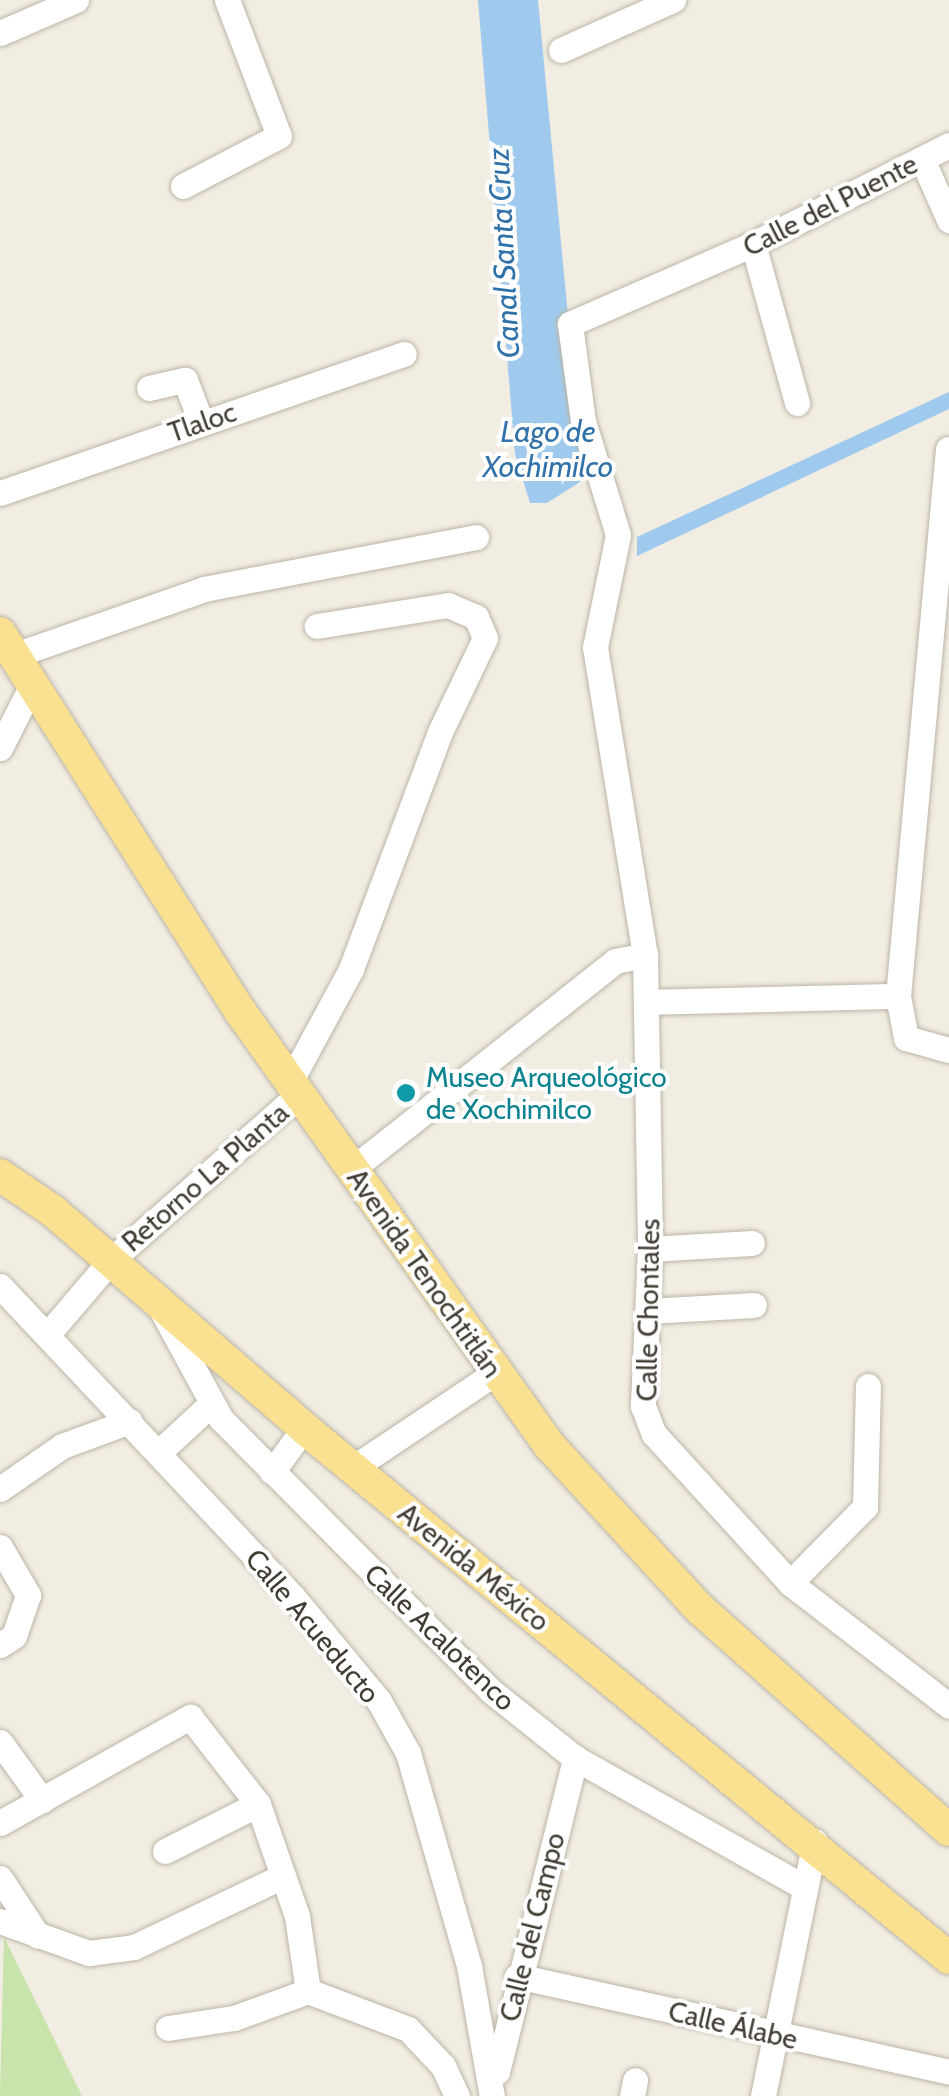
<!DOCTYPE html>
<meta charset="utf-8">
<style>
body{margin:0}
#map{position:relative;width:949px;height:2096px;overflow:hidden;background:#f1ede3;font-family:Cabin,sans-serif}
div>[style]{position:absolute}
.green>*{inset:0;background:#c8e4ac}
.water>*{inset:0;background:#a0caed}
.roads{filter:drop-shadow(0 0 2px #bcb5a6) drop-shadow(0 0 2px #bcb5a6)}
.minor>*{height:25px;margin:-12.5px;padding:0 12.5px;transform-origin:12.5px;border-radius:12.5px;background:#fff}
.major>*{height:32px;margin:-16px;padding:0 16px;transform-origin:16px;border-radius:16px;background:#fae192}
.dots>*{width:28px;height:28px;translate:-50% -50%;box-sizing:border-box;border:5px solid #fff;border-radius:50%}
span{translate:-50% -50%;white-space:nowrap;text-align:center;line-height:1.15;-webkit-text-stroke:8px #fff;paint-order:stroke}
.street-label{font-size:28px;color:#423d33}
.culture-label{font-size:28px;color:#0d838f}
.left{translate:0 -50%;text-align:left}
.water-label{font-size:30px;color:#3171a9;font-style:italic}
</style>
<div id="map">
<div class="green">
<i style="clip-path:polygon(4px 1937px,82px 2096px,0 2096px)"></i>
</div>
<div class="water">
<i style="clip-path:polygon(478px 0,538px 0,582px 463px,580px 482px,547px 503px,530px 503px,515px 454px)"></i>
<i style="clip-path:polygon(949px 392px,949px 409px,637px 556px,637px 537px)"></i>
</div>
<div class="roads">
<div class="minor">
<i style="left:0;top:33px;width:83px;rotate:-23.5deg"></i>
<i style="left:561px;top:50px;width:123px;rotate:-24.1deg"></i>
<i style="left:949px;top:145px;width:220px;rotate:153.2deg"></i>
<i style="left:753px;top:244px;width:200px;rotate:156.4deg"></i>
<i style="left:570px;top:324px;width:98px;rotate:82.4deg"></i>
<i style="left:583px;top:421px;width:119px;rotate:72.9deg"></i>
<i style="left:618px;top:535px;width:114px;rotate:101.6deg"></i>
<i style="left:595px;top:647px;width:312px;rotate:80.8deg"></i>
<i style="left:645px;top:955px;width:294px;rotate:89deg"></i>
<i style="left:650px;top:1249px;width:157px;rotate:92.6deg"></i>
<i style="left:643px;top:1406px;width:30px;rotate:69deg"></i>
<i style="left:654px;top:1434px;width:202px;rotate:47.6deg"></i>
<i style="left:790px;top:1583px;width:201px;rotate:37.7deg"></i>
<i style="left:922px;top:159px;width:67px;rotate:66.1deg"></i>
<i style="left:183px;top:186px;width:108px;rotate:-27.5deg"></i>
<i style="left:279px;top:136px;width:146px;rotate:-110.9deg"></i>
<i style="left:753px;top:244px;width:165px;rotate:74.5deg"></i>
<i style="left:149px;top:388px;width:37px;rotate:-13deg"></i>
<i style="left:185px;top:380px;width:45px;rotate:69.1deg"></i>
<i style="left:948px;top:449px;width:549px;rotate:95.22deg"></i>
<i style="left:898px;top:996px;width:43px;rotate:79.2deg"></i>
<i style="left:906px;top:1038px;width:45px;rotate:15.6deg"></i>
<i style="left:0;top:493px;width:427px;rotate:-19deg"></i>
<i style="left:15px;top:655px;width:200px;rotate:-19.2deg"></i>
<i style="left:204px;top:589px;width:277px;rotate:-10.8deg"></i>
<i style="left:0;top:748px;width:73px;rotate:-63.1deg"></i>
<i style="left:646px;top:1002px;width:252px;rotate:-1.4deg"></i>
<i style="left:290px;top:1082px;width:128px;rotate:-61.6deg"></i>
<i style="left:351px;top:969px;width:253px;rotate:-69.4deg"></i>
<i style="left:440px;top:732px;width:104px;rotate:-64.4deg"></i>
<i style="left:485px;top:638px;width:23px;rotate:-113deg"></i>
<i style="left:476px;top:617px;width:30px;rotate:-157deg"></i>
<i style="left:448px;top:605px;width:133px;rotate:170.9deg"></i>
<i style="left:352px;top:1169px;width:335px;rotate:-38.3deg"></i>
<i style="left:615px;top:961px;width:31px;rotate:-11deg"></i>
<i style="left:650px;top:1249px;width:102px;rotate:-3.4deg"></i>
<i style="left:0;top:1286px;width:427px;rotate:46.7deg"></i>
<i style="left:293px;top:1597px;width:135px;rotate:50.4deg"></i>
<i style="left:379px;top:1701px;width:60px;rotate:60.9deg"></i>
<i style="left:408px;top:1753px;width:222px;rotate:74deg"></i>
<i style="left:469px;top:1966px;width:132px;rotate:80deg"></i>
<i style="left:161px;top:1309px;width:125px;rotate:61.4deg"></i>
<i style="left:221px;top:1419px;width:383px;rotate:45.2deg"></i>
<i style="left:491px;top:1691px;width:107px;rotate:38.6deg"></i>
<i style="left:575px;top:1758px;width:263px;rotate:29.4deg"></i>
<i style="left:649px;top:1311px;width:105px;rotate:-3.3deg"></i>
<i style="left:48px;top:1334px;width:97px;rotate:-49.6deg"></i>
<i style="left:111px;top:1260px;width:251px;rotate:-41.4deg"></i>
<i style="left:159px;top:1452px;width:69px;rotate:-42.7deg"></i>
<i style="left:353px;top:1468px;width:171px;rotate:-33.8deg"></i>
<i style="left:272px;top:1472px;width:54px;rotate:-54deg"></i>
<i style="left:0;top:1489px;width:75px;rotate:-34.7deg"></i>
<i style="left:62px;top:1446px;width:72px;rotate:-20.2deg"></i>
<i style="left:0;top:1547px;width:56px;rotate:59.7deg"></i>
<i style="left:28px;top:1595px;width:43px;rotate:108.9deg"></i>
<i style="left:14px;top:1636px;width:17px;rotate:147deg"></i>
<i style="left:790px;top:1583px;width:107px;rotate:-45.4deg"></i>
<i style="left:865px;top:1507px;width:121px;rotate:-88.6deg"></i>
<i style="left:0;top:1742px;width:72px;rotate:54.1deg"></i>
<i style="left:0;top:1823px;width:218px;rotate:-29.2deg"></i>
<i style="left:190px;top:1717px;width:110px;rotate:52deg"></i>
<i style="left:258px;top:1804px;width:119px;rotate:70.8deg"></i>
<i style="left:297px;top:1916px;width:76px;rotate:81.7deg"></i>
<i style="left:308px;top:1991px;width:107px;rotate:20.8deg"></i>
<i style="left:408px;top:2029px;width:51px;rotate:46.6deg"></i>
<i style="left:443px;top:2066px;width:33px;rotate:65deg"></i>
<i style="left:165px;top:1851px;width:104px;rotate:-26.8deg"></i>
<i style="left:0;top:1878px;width:69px;rotate:56.8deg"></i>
<i style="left:0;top:1921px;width:95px;rotate:19.8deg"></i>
<i style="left:89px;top:1953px;width:45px;rotate:-7.6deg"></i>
<i style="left:134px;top:1947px;width:165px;rotate:-25.5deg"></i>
<i style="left:517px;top:1976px;width:443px;rotate:12.5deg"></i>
<i style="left:168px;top:2028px;width:67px;rotate:-8.6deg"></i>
<i style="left:234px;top:2018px;width:79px;rotate:-20deg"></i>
<i style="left:497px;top:2072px;width:324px;rotate:-76deg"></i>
<i style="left:632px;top:2096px;width:16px;rotate:-79deg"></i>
<i style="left:763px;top:2096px;width:260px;rotate:-78.5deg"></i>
</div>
<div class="major">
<i style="left:0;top:633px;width:448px;rotate:57.6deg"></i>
<i style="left:240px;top:1011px;width:533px;rotate:54.55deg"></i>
<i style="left:549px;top:1445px;width:223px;rotate:47.4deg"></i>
<i style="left:700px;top:1609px;width:333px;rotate:41.6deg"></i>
<i style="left:0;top:1175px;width:64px;rotate:34.2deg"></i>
<i style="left:53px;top:1211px;width:332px;rotate:40.8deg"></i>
<i style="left:304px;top:1428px;width:835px;rotate:39.41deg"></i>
</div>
</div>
<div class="dots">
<i style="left:406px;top:1093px;background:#0f9aa8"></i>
</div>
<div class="street-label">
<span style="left:830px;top:205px;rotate:-27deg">Calle del Puente</span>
<span style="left:202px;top:422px;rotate:-19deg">Tlaloc</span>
<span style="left:205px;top:1177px;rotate:-41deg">Retorno La Planta</span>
<span style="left:425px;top:1273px;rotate:55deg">Avenida Tenochtitlán</span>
<span style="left:648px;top:1310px;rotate:-89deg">Calle Chontales</span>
<span style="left:474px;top:1567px;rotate:39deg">Avenida México</span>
<span style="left:313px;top:1626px;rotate:50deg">Calle Acueducto</span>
<span style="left:440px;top:1637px;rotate:44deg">Calle Acalotenco</span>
<span style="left:532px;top:1927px;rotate:-76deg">Calle del Campo</span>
<span style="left:733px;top:2025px;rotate:13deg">Calle Álabe</span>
</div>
<div class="culture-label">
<span class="left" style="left:426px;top:1093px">Museo Arqueológico<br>de Xochimilco</span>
</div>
<div class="water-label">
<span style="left:504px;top:253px;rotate:-93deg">Canal Santa Cruz</span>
<span style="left:548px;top:449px">Lago de<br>Xochimilco</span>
</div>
</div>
